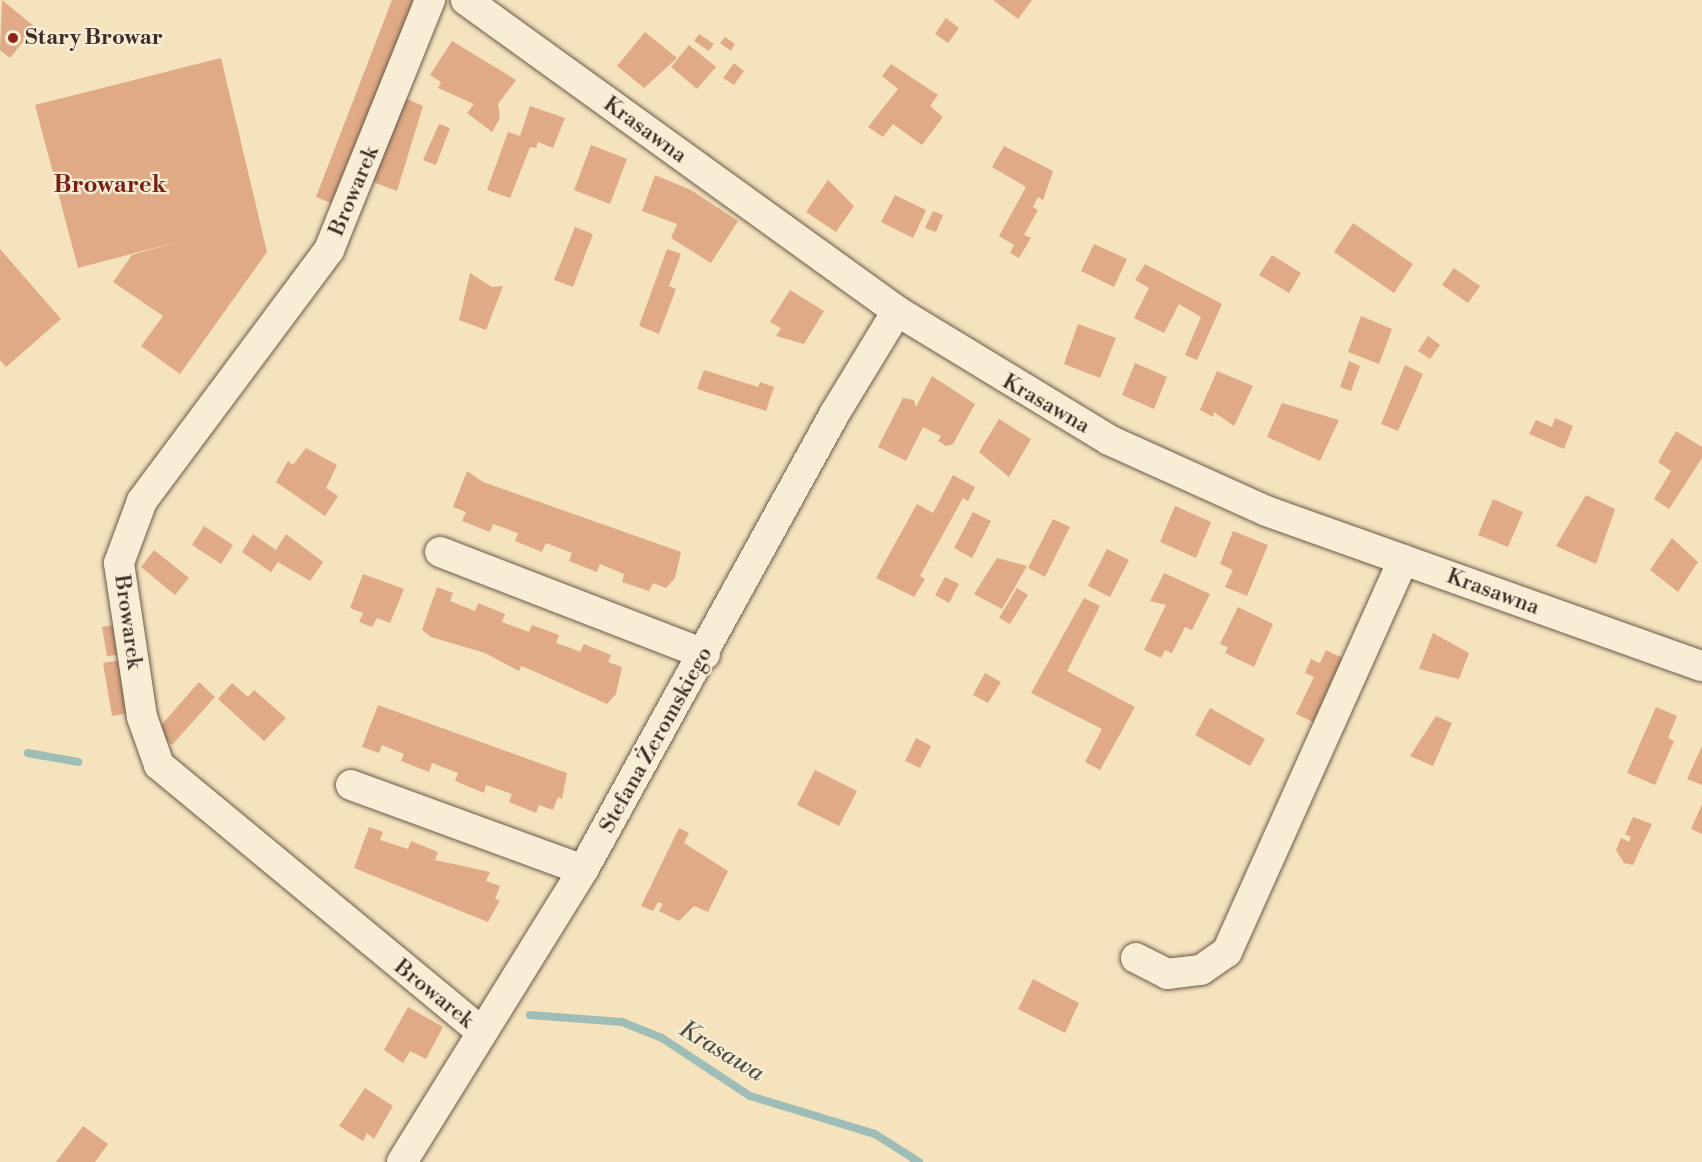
<!DOCTYPE html>
<meta charset="utf-8">
<style>
body{margin:0}
#map{position:relative;width:1702px;height:1162px;overflow:hidden;background:#f5e3be;font-family:"Libre Bodoni",serif}
div>[style]{position:absolute}
.stream>*{height:8px;margin:-4px;padding:0 4px;transform-origin:4px;border-radius:4px;background:#9dbdb6}
.building>*{inset:0;background:#e0aa86}
.roads{filter:drop-shadow(0 0 2px #6a5a4a) drop-shadow(0 0 2px #6a5a4a)}
.minor>*{height:30px;margin:-15px;padding:0 15px;transform-origin:15px;border-radius:15px;background:#f8edd5}
.dots>*{width:16px;height:16px;translate:-50% -50%;box-sizing:border-box;border:3px solid #f8edd5;border-radius:50%}
span{translate:-50% -50%;white-space:nowrap;text-align:center;line-height:1.15;-webkit-text-stroke:4.5px #f8edd5;paint-order:stroke}
.poi-label{font-size:22px;color:#3c2c24;font-weight:700}
.left{translate:0 -50%;text-align:left}
.street-label{font-size:22px;color:#3c2c24}
.neighbourhood-label{font-size:24px;color:#7a1f14;font-weight:700}
.water-label{font-size:24px;color:#545048;font-style:italic}
</style>
<div id="map">
<div class="stream">
<i style="left:28px;top:753px;width:51px;rotate:10.2deg"></i>
<i style="left:530px;top:1015px;width:92px;rotate:4.4deg"></i>
<i style="left:622px;top:1022px;width:43px;rotate:21.8deg"></i>
<i style="left:662px;top:1038px;width:105px;rotate:33.4deg"></i>
<i style="left:750px;top:1096px;width:131px;rotate:16.9deg"></i>
<i style="left:875px;top:1134px;width:52px;rotate:32.5deg"></i>
</div>
<div class="building">
<i style="clip-path:polygon(2px 0,35px 27px,10px 58px,0 50px)"></i>
<i style="clip-path:polygon(392px 0,413px 0,414px 6px,334px 204px,316px 197px)"></i>
<i style="clip-path:polygon(993px 0,1032px 0,1018px 19px)"></i>
<i style="clip-path:polygon(946px 18px,959px 28px,948px 43px,935px 34px)"></i>
<i style="clip-path:polygon(645px 32px,677px 58px,644px 88px,617px 66px)"></i>
<i style="clip-path:polygon(699px 34px,714px 44px,709px 51px,694px 41px)"></i>
<i style="clip-path:polygon(725px 37px,735px 44px,731px 51px,720px 43px)"></i>
<i style="clip-path:polygon(452px 41px,516px 80px,498px 104px,500px 118px,492px 132px,467px 113px,474px 104px,438px 88px,441px 82px,430px 75px)"></i>
<i style="clip-path:polygon(689px 45px,716px 67px,697px 89px,671px 67px)"></i>
<i style="clip-path:polygon(221px 58px,267px 252px,180px 374px,141px 346px,163px 316px,113px 282px,132px 255px,177px 242px,78px 268px,35px 105px)"></i>
<i style="clip-path:polygon(734px 63px,744px 71px,734px 85px,723px 78px)"></i>
<i style="clip-path:polygon(891px 64px,938px 95px,930px 106px,943px 117px,922px 145px,893px 124px,883px 137px,868px 127px,898px 89px,882px 76px)"></i>
<i style="clip-path:polygon(405px 98px,423px 106px,397px 191px,373px 182px)"></i>
<i style="clip-path:polygon(530px 106px,565px 118px,553px 148px,538px 142px,536px 148px,530px 147px,510px 198px,487px 190px,508px 132px,520px 136px)"></i>
<i style="clip-path:polygon(439px 124px,450px 128px,436px 165px,423px 160px)"></i>
<i style="clip-path:polygon(591px 145px,627px 159px,610px 204px,574px 190px)"></i>
<i style="clip-path:polygon(1004px 146px,1053px 171px,1043px 200px,1038px 197px,1033px 207px,1038px 210px,1024px 235px,1031px 238px,1019px 258px,1010px 253px,1014px 245px,999px 236px,1026px 187px,992px 167px)"></i>
<i style="clip-path:polygon(655px 175px,691px 190px,738px 221px,711px 263px,671px 238px,677px 224px,642px 211px)"></i>
<i style="clip-path:polygon(828px 180px,854px 206px,836px 232px,806px 212px)"></i>
<i style="clip-path:polygon(895px 195px,926px 210px,913px 238px,881px 222px)"></i>
<i style="clip-path:polygon(933px 211px,943px 215px,936px 232px,925px 228px)"></i>
<i style="clip-path:polygon(1353px 223px,1413px 264px,1394px 293px,1334px 252px)"></i>
<i style="clip-path:polygon(575px 227px,593px 234px,573px 287px,554px 280px)"></i>
<i style="clip-path:polygon(1094px 244px,1127px 259px,1114px 287px,1081px 271px)"></i>
<i style="clip-path:polygon(0 249px,61px 319px,6px 367px,0 360px)"></i>
<i style="clip-path:polygon(667px 249px,681px 254px,669px 286px,676px 289px,659px 334px,639px 326px)"></i>
<i style="clip-path:polygon(1272px 255px,1301px 273px,1289px 293px,1259px 275px)"></i>
<i style="clip-path:polygon(1145px 264px,1222px 304px,1197px 360px,1185px 355px,1201px 317px,1179px 304px,1164px 333px,1134px 318px,1149px 288px,1135px 280px)"></i>
<i style="clip-path:polygon(1454px 268px,1480px 286px,1468px 303px,1442px 285px)"></i>
<i style="clip-path:polygon(470px 273px,492px 287px,503px 286px,486px 330px,459px 320px)"></i>
<i style="clip-path:polygon(790px 290px,824px 311px,804px 344px,776px 336px,781px 328px,770px 322px)"></i>
<i style="clip-path:polygon(1361px 316px,1392px 329px,1379px 364px,1348px 352px)"></i>
<i style="clip-path:polygon(1078px 324px,1116px 338px,1100px 378px,1064px 364px)"></i>
<i style="clip-path:polygon(1428px 336px,1440px 345px,1430px 359px,1418px 351px)"></i>
<i style="clip-path:polygon(1349px 361px,1360px 366px,1351px 391px,1340px 387px)"></i>
<i style="clip-path:polygon(1135px 363px,1167px 377px,1154px 409px,1122px 395px)"></i>
<i style="clip-path:polygon(1405px 365px,1423px 374px,1398px 431px,1381px 424px)"></i>
<i style="clip-path:polygon(704px 370px,758px 387px,760px 382px,774px 387px,766px 411px,697px 389px)"></i>
<i style="clip-path:polygon(1217px 371px,1253px 386px,1234px 426px,1214px 412px,1213px 417px,1200px 410px)"></i>
<i style="clip-path:polygon(932px 376px,975px 404px,953px 444px,946px 446px,938px 441px,941px 436px,923px 427px,906px 461px,878px 447px,903px 398px,914px 400px,916px 407px)"></i>
<i style="clip-path:polygon(1282px 403px,1339px 420px,1320px 461px,1267px 437px)"></i>
<i style="clip-path:polygon(1555px 418px,1573px 426px,1564px 449px,1529px 434px,1536px 420px,1552px 427px)"></i>
<i style="clip-path:polygon(999px 419px,1031px 439px,1009px 477px,979px 452px)"></i>
<i style="clip-path:polygon(1676px 431px,1702px 447px,1702px 458px,1669px 509px,1654px 499px,1671px 471px,1658px 462px)"></i>
<i style="clip-path:polygon(306px 448px,337px 465px,326px 488px,338px 496px,325px 516px,276px 482px,288px 461px,293px 465px)"></i>
<i style="clip-path:polygon(467px 471px,483px 482px,681px 552px,675px 578px,666px 588px,653px 583px,649px 591px,622px 582px,624px 574px,600px 564px,597px 572px,569px 561px,572px 553px,546px 543px,542px 552px,515px 541px,518px 533px,493px 524px,490px 532px,462px 521px,466px 512px,453px 507px)"></i>
<i style="clip-path:polygon(953px 475px,975px 487px,968px 501px,963px 498px,920px 576px,925px 579px,914px 597px,876px 578px,917px 504px,933px 513px)"></i>
<i style="clip-path:polygon(1586px 495px,1615px 509px,1596px 564px,1556px 546px)"></i>
<i style="clip-path:polygon(1493px 499px,1523px 512px,1508px 547px,1478px 535px)"></i>
<i style="clip-path:polygon(1175px 506px,1211px 522px,1196px 558px,1160px 542px)"></i>
<i style="clip-path:polygon(973px 512px,991px 521px,972px 558px,954px 548px)"></i>
<i style="clip-path:polygon(1053px 519px,1070px 527px,1045px 577px,1028px 568px)"></i>
<i style="clip-path:polygon(204px 526px,233px 545px,221px 564px,192px 545px)"></i>
<i style="clip-path:polygon(1233px 531px,1268px 545px,1247px 596px,1225px 587px,1233px 570px,1220px 564px)"></i>
<i style="clip-path:polygon(253px 534px,276px 550px,286px 534px,323px 562px,310px 581px,278px 562px,271px 572px,242px 552px)"></i>
<i style="clip-path:polygon(1672px 538px,1698px 562px,1678px 592px,1650px 570px)"></i>
<i style="clip-path:polygon(1107px 549px,1129px 560px,1110px 597px,1088px 586px)"></i>
<i style="clip-path:polygon(154px 550px,189px 578px,175px 595px,141px 567px)"></i>
<i style="clip-path:polygon(997px 558px,1027px 566px,1002px 609px,974px 594px)"></i>
<i style="clip-path:polygon(1164px 573px,1210px 594px,1192px 630px,1185px 627px,1172px 653px,1165px 650px,1161px 658px,1144px 650px,1166px 605px,1150px 601px)"></i>
<i style="clip-path:polygon(363px 574px,404px 589px,390px 623px,377px 618px,372px 627px,359px 622px,363px 613px,350px 608px)"></i>
<i style="clip-path:polygon(945px 577px,959px 584px,949px 603px,935px 595px)"></i>
<i style="clip-path:polygon(437px 587px,453px 593px,450px 601px,475px 611px,478px 603px,505px 614px,502px 622px,529px 632px,532px 625px,559px 635px,556px 643px,568px 647px,580px 652px,584px 644px,611px 655px,608px 662px,622px 667px,616px 694px,607px 704px,538px 673px,521px 666px,519px 671px,485px 653px,431px 637px,422px 630px)"></i>
<i style="clip-path:polygon(1017px 588px,1028px 595px,1010px 624px,999px 618px)"></i>
<i style="clip-path:polygon(1084px 598px,1100px 606px,1067px 671px,1135px 707px,1100px 770px,1085px 762px,1102px 729px,1031px 693px)"></i>
<i style="clip-path:polygon(1238px 607px,1273px 624px,1254px 667px,1225px 653px,1228px 647px,1220px 644px)"></i>
<i style="clip-path:polygon(121px 624px,125px 654px,107px 656px,102px 627px)"></i>
<i style="clip-path:polygon(1433px 633px,1469px 653px,1459px 679px,1419px 669px)"></i>
<i style="clip-path:polygon(1326px 650px,1345px 659px,1315px 723px,1296px 714px,1314px 677px,1305px 673px,1311px 659px,1320px 663px)"></i>
<i style="clip-path:polygon(121px 660px,129px 713px,112px 716px,103px 663px)"></i>
<i style="clip-path:polygon(985px 673px,1001px 682px,988px 703px,973px 695px)"></i>
<i style="clip-path:polygon(199px 682px,215px 697px,172px 745px,156px 731px)"></i>
<i style="clip-path:polygon(232px 683px,248px 697px,254px 690px,286px 718px,264px 741px,218px 699px)"></i>
<i style="clip-path:polygon(378px 705px,567px 773px,562px 799px,558px 797px,553px 810px,539px 805px,536px 813px,509px 802px,512px 794px,486px 785px,484px 793px,455px 781px,458px 773px,432px 763px,429px 772px,401px 761px,404px 754px,382px 745px,379px 753px,362px 747px)"></i>
<i style="clip-path:polygon(1656px 707px,1677px 716px,1668px 738px,1674px 741px,1655px 785px,1627px 773px)"></i>
<i style="clip-path:polygon(1210px 708px,1265px 739px,1250px 766px,1195px 735px)"></i>
<i style="clip-path:polygon(1436px 716px,1452px 723px,1433px 766px,1410px 756px)"></i>
<i style="clip-path:polygon(916px 738px,931px 746px,920px 768px,905px 761px)"></i>
<i style="clip-path:polygon(1702px 746px,1702px 785px,1687px 779px)"></i>
<i style="clip-path:polygon(815px 770px,857px 791px,839px 826px,797px 805px)"></i>
<i style="clip-path:polygon(1702px 804px,1702px 834px,1691px 829px)"></i>
<i style="clip-path:polygon(1633px 817px,1652px 824px,1633px 865px,1624px 863px,1616px 850px,1621px 838px,1629px 842px,1631px 837px,1625px 834px)"></i>
<i style="clip-path:polygon(369px 827px,383px 832px,380px 840px,408px 849px,411px 841px,438px 852px,435px 860px,490px 872px,486px 881px,500px 886px,495px 899px,500px 900px,488px 922px,354px 868px)"></i>
<i style="clip-path:polygon(679px 828px,689px 833px,684px 843px,728px 871px,708px 912px,694px 906px,679px 921px,659px 911px,663px 904px,658px 902px,653px 911px,641px 906px)"></i>
<i style="clip-path:polygon(1033px 979px,1079px 1003px,1065px 1033px,1018px 1009px)"></i>
<i style="clip-path:polygon(408px 1007px,443px 1027px,426px 1059px,410px 1051px,403px 1063px,384px 1050px)"></i>
<i style="clip-path:polygon(365px 1088px,393px 1106px,374px 1139px,367px 1133px,363px 1141px,339px 1126px)"></i>
<i style="clip-path:polygon(83px 1126px,108px 1144px,95px 1162px,56px 1162px)"></i>
</div>
<div class="roads">
<div class="minor">
<i style="left:430px;top:0;width:270px;rotate:112deg"></i>
<i style="left:329px;top:250px;width:313px;rotate:126.7deg"></i>
<i style="left:142px;top:501px;width:66px;rotate:110.4deg"></i>
<i style="left:119px;top:563px;width:156px;rotate:81.5deg"></i>
<i style="left:142px;top:717px;width:51px;rotate:70.5deg"></i>
<i style="left:159px;top:765px;width:419px;rotate:39.6deg"></i>
<i style="left:466px;top:0;width:531px;rotate:35.81deg"></i>
<i style="left:897px;top:311px;width:248px;rotate:31.3deg"></i>
<i style="left:1109px;top:440px;width:172px;rotate:24.3deg"></i>
<i style="left:1266px;top:511px;width:463px;rotate:19.6deg"></i>
<i style="left:440px;top:552px;width:284px;rotate:21.1deg"></i>
<i style="left:351px;top:785px;width:247px;rotate:20.1deg"></i>
<i style="left:1136px;top:958px;width:35px;rotate:27deg"></i>
<i style="left:1167px;top:974px;width:34px;rotate:-7deg"></i>
<i style="left:1201px;top:970px;width:32px;rotate:-35deg"></i>
<i style="left:1227px;top:952px;width:430px;rotate:-65.8deg"></i>
<i style="left:402px;top:1162px;width:344px;rotate:-58.2deg"></i>
<i style="left:583px;top:870px;width:522px;rotate:-61.13deg"></i>
<i style="left:835px;top:413px;width:119px;rotate:-58.7deg"></i>
</div>
</div>
<div class="dots">
<i style="left:13px;top:38px;background:#8f2418"></i>
</div>
<div class="poi-label">
<span class="left" style="left:25px;top:38px">Stary Browar</span>
</div>
<div class="street-label">
<span style="left:645px;top:130px;rotate:36deg">Krasawna</span>
<span style="left:354px;top:191px;rotate:-67deg">Browarek</span>
<span style="left:1046px;top:404px;rotate:30deg">Krasawna</span>
<span style="left:1493px;top:592px;rotate:20deg">Krasawna</span>
<span style="left:128px;top:622px;rotate:82deg">Browarek</span>
<span style="left:656px;top:740px;rotate:-61deg">Stefana Żeromskiego</span>
<span style="left:434px;top:994px;rotate:39deg">Browarek</span>
</div>
<div class="neighbourhood-label">
<span style="left:110px;top:186px">Browarek</span>
</div>
<div class="water-label">
<span style="left:721px;top:1052px;rotate:31deg">Krasawa</span>
</div>
</div>
